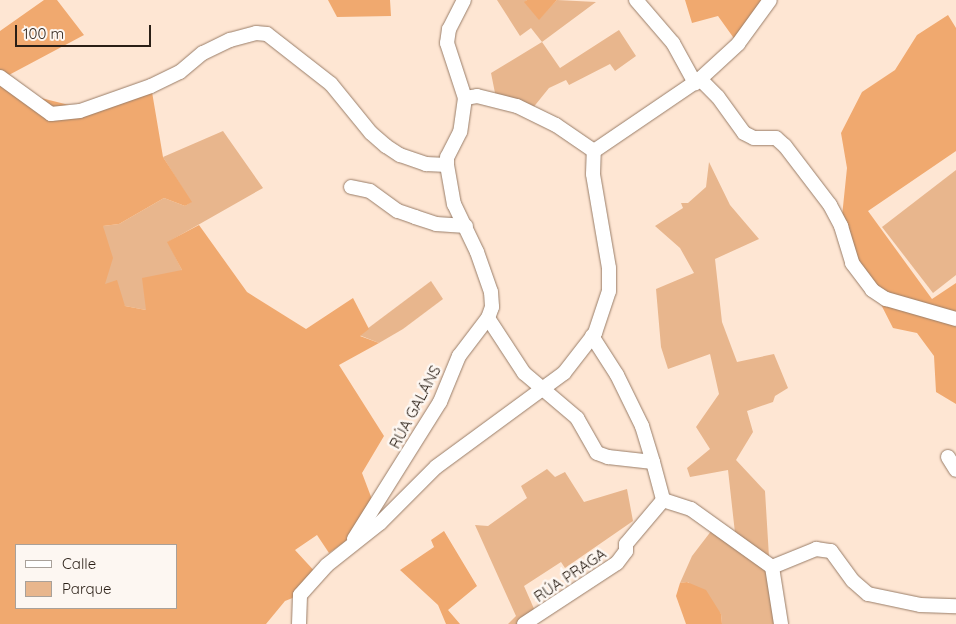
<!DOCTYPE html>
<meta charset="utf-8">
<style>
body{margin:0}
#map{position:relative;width:956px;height:624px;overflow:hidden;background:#fee6d3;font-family:Quicksand,sans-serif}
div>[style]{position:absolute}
.green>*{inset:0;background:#e8b68d}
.forest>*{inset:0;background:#f0a96f}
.roads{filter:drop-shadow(0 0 1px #997d68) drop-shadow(0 0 1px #997d68)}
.minor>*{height:14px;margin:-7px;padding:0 7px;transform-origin:7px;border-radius:7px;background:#fff}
span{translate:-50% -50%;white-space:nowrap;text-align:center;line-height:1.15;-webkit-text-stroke:5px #fdf7f2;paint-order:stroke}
.street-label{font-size:15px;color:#2a1f16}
.legend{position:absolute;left:15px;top:544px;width:162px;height:65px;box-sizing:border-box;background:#fdf7f2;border:1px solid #a9a19a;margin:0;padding:6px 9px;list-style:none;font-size:15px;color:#2a1f16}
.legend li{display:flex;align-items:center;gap:10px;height:25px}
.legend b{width:25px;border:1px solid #a9a19a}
.scale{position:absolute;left:15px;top:25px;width:136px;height:22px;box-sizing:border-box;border:2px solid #2a1f16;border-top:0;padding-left:6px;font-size:15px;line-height:18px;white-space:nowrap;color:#2a1f16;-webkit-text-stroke:4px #fdf7f2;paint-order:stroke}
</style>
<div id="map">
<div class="green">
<i style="clip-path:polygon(497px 0,527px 0,525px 2px,539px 19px,557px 0,596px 2px,542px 42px,560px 68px,619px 30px,636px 56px,615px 71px,610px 64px,569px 85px,566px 80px,549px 88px,532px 109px,497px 103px,491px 73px,542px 42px,531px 28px,520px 36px)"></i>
<i style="clip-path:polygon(223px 131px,263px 188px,168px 242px,182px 270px,146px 310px,125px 306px,105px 284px,103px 226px,119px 224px,164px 198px,185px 206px,191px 202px,163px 157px)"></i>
<i style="clip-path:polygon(709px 162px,730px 205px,759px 239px,715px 259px,722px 322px,737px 362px,774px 354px,788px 388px,775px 396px,773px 402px,747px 411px,753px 432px,736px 460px,765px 491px,769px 557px,781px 624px,722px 624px,721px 614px,688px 582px,680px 583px,692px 556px,715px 526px,735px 533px,728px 470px,690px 477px,687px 468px,710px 449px,696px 427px,719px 394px,710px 354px,668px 369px,661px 347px,656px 289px,694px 273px,680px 248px,655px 226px,683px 208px,681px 203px,688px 203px,706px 187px)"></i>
<i style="clip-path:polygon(956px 170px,956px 275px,933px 293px,882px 227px)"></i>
<i style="clip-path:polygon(431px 281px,443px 299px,403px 329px,379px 343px,359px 335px)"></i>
<i style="clip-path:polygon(547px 469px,555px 477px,565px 472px,584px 502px,627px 489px,633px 521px,565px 568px,561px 562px,524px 586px,535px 611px,519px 624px,508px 624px,516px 616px,475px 525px,488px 526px,527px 498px,521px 486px)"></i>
</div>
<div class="forest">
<i style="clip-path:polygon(evenodd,44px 0,57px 0,84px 35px,7px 76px,41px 98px,73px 106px,151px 86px,163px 157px,192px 202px,185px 206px,164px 198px,119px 224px,103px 226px,113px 258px,105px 284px,117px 280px,125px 306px,146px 310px,142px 278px,182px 270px,167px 242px,199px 225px,247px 292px,306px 329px,353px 298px,369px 329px,360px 336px,379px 343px,339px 365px,384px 436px,362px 473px,373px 502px,346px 541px,329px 553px,317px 535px,295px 550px,318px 575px,300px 595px,285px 601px,266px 624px,0 624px,0 31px,44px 0,16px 545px,176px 545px,176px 608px,16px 608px,16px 545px)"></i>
<i style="clip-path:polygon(328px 0,390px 0,391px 16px,337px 17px)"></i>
<i style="clip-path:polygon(527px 0,557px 0,539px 20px,524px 2px)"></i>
<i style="clip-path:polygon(685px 0,769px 0,738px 44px,718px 16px,692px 23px)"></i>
<i style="clip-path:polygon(948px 15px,956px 28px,956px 151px,868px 211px,932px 299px,956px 283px,956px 404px,936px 392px,934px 356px,917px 333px,893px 328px,841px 226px,847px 168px,841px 133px,862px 92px,895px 70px,917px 35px)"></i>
<i style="clip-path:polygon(444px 531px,477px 586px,448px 610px,460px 624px,446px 624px,438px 605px,400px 570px,434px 547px,431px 540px)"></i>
<i style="clip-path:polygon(687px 582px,706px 590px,721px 614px,722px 624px,686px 624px,676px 596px,680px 583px)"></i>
</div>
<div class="roads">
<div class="minor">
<i style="left:464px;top:0;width:33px;rotate:117deg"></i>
<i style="left:449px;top:29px;width:14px;rotate:98deg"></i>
<i style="left:447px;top:43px;width:58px;rotate:71.9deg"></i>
<i style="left:465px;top:98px;width:34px;rotate:98deg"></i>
<i style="left:460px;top:132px;width:28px;rotate:117deg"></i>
<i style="left:447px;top:157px;width:8px;rotate:90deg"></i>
<i style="left:447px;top:165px;width:40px;rotate:80deg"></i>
<i style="left:454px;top:204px;width:53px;rotate:64.4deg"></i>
<i style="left:477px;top:252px;width:42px;rotate:70.7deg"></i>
<i style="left:491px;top:292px;width:15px;rotate:86deg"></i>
<i style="left:492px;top:307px;width:12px;rotate:110deg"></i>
<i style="left:488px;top:318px;width:66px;rotate:56.8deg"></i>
<i style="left:524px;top:373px;width:70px;rotate:40.3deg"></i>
<i style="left:577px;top:418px;width:40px;rotate:60.3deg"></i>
<i style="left:597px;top:453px;width:12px;rotate:20deg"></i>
<i style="left:608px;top:457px;width:45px;rotate:6.3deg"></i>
<i style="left:653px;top:462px;width:39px;rotate:75deg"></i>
<i style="left:663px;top:500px;width:29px;rotate:18deg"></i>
<i style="left:691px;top:509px;width:100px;rotate:35.6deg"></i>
<i style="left:636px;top:0;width:57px;rotate:49.3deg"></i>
<i style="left:673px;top:43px;width:46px;rotate:61.2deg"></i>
<i style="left:0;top:77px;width:63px;rotate:36deg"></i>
<i style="left:51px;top:114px;width:29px;rotate:-6deg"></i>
<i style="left:80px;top:111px;width:75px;rotate:-19.4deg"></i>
<i style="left:151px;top:86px;width:32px;rotate:-26deg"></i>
<i style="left:180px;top:72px;width:30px;rotate:-40deg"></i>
<i style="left:203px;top:53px;width:30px;rotate:-26deg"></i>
<i style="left:230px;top:40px;width:27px;rotate:-15deg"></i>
<i style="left:256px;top:33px;width:11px;rotate:5deg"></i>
<i style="left:267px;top:34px;width:81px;rotate:38deg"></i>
<i style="left:331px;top:84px;width:63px;rotate:50.8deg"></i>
<i style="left:371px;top:133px;width:20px;rotate:41deg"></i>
<i style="left:386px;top:146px;width:17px;rotate:33deg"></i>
<i style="left:400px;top:155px;width:28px;rotate:19deg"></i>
<i style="left:426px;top:164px;width:21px;rotate:3deg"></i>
<i style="left:700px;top:79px;width:25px;rotate:45deg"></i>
<i style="left:718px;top:97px;width:44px;rotate:54.2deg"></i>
<i style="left:744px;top:133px;width:11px;rotate:27deg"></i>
<i style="left:754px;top:138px;width:22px"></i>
<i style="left:776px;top:138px;width:12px;rotate:42deg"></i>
<i style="left:785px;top:146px;width:74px;rotate:52.7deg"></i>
<i style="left:830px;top:205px;width:24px;rotate:62deg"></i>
<i style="left:841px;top:226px;width:39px;rotate:73deg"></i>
<i style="left:852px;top:263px;width:34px;rotate:53deg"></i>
<i style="left:872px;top:290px;width:17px;rotate:33deg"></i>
<i style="left:886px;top:299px;width:73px;rotate:15.9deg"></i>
<i style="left:465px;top:98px;width:12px;rotate:-9deg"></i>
<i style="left:477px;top:96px;width:41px;rotate:14deg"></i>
<i style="left:517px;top:106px;width:43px;rotate:26deg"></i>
<i style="left:556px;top:125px;width:46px;rotate:34.4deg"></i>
<i style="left:351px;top:187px;width:19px;rotate:12deg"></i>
<i style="left:370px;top:191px;width:34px;rotate:36deg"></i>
<i style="left:398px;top:211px;width:18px;rotate:19deg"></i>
<i style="left:415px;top:217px;width:22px;rotate:18deg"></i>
<i style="left:436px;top:224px;width:30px;rotate:4deg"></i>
<i style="left:592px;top:336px;width:46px;rotate:57.3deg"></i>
<i style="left:617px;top:375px;width:57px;rotate:63.9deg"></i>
<i style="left:642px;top:426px;width:38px;rotate:73deg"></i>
<i style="left:948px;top:457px;width:15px;rotate:58deg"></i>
<i style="left:354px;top:539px;width:162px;rotate:-57.9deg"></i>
<i style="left:440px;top:402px;width:50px;rotate:-67.6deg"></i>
<i style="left:459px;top:356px;width:48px;rotate:-52.7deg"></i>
<i style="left:772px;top:567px;width:48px;rotate:-22.2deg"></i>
<i style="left:816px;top:549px;width:15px;rotate:8deg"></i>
<i style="left:831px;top:551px;width:37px;rotate:54deg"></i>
<i style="left:853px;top:581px;width:20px;rotate:41deg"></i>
<i style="left:868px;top:594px;width:53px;rotate:11.9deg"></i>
<i style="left:920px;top:605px;width:36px;rotate:2deg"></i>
<i style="left:772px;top:567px;width:58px;rotate:81deg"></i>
<i style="left:299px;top:624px;width:29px;rotate:-88deg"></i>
<i style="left:300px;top:595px;width:40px;rotate:-48deg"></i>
<i style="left:327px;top:565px;width:68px;rotate:-38.4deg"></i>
<i style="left:380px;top:523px;width:79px;rotate:-45deg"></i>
<i style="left:436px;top:467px;width:159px;rotate:-36.3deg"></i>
<i style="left:564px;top:373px;width:51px;rotate:-52.2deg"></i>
<i style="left:595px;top:333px;width:44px;rotate:-71.6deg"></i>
<i style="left:609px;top:291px;width:23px;rotate:-90deg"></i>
<i style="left:609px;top:268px;width:95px;rotate:-99.7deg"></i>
<i style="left:593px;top:174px;width:23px;rotate:-88deg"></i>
<i style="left:594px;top:151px;width:128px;rotate:-34.2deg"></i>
<i style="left:700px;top:79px;width:52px;rotate:-42.6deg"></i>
<i style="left:738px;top:44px;width:54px;rotate:-54deg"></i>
<i style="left:524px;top:624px;width:111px;rotate:-33.3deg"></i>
<i style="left:617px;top:563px;width:15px;rotate:-53deg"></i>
<i style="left:626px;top:551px;width:7px;rotate:-90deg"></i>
<i style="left:626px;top:544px;width:57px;rotate:-49.9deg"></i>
</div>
</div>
<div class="street-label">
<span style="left:415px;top:407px;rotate:-62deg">RÚA GALÁNS</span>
<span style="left:570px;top:575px;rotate:-34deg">RÚA PRAGA</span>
</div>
<ul class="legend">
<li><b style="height:6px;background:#fff"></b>Calle</li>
<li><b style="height:14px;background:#e8b68d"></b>Parque</li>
</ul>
<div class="scale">100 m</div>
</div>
